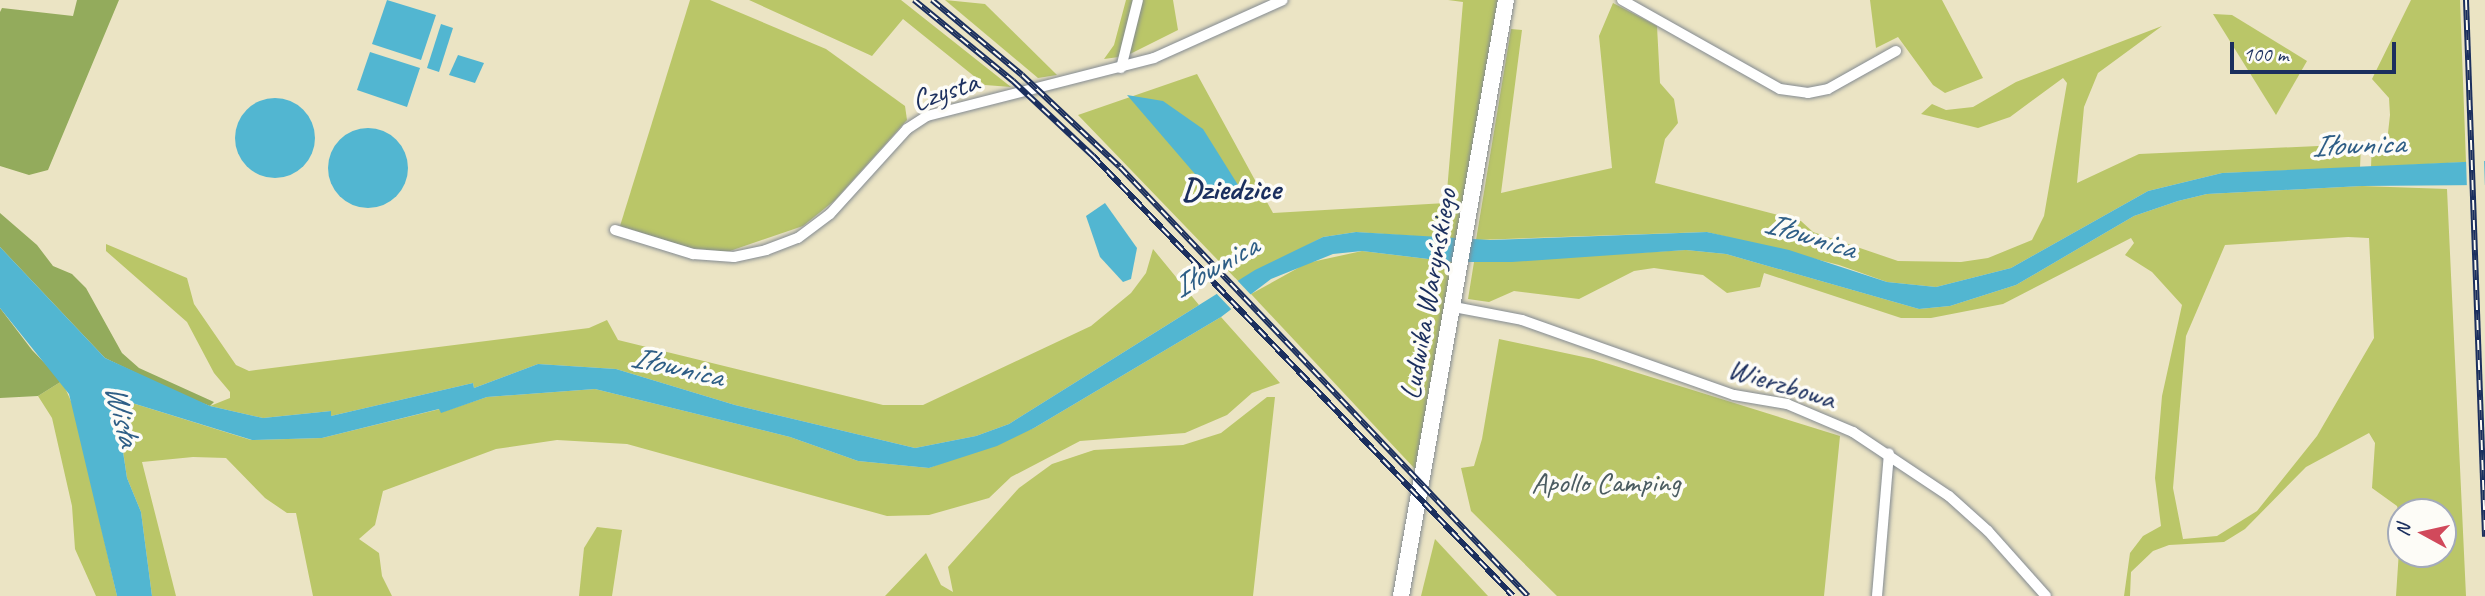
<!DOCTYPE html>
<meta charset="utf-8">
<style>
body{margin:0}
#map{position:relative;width:2485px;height:596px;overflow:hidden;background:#ebe4c4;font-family:Caveat,sans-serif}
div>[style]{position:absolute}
.green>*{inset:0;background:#bac668}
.forest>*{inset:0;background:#93ab5c}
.water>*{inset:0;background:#52b6d1}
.round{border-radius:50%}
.pier>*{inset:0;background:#ebe4c4}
.roads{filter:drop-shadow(0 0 2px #838a91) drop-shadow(0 0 2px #838a91)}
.street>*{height:10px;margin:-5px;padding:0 5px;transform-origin:5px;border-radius:5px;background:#fff}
.secondary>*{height:16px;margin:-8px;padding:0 8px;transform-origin:8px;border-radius:8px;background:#fff}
.rail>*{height:6px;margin-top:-3px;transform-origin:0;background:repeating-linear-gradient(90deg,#fdfcf7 0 10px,#1b2f5e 0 20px);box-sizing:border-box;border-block:2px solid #1b2f5e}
span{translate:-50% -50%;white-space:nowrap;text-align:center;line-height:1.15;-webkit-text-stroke:7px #fdfcf7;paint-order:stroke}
.street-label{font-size:30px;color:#1b2f5e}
.park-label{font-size:30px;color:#4b5c61}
.water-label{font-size:32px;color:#2e5e86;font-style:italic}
.neighbourhood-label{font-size:32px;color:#1b2f5e;font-weight:700}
.north{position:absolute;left:2387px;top:498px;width:70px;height:70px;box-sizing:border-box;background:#fdfcf7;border:2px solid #a3aaba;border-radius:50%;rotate:278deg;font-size:19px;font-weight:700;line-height:28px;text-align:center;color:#1b2f5e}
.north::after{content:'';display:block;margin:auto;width:24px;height:32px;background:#d1495b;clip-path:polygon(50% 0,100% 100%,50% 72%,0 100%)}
.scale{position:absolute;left:2230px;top:42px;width:166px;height:32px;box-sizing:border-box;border:4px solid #1b2f5e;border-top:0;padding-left:9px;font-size:21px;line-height:24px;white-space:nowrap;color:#1b2f5e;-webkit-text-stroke:5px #fdfcf7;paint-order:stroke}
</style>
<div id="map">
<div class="green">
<i style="clip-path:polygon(690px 0,710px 0,826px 49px,905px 106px,907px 120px,834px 201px,803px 226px,727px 252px,690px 248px,620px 226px)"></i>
<i style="clip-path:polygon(749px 0,901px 0,1011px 87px,985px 85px,903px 19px,872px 56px)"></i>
<i style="clip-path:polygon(945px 0,985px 4px,1057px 75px,1038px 78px)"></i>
<i style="clip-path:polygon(1126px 0,1173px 0,1178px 30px,1126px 56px,1104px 59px,1114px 45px)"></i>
<i style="clip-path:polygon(1448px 0,1498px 0,1457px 239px,1356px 232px,1323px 237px,1238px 281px,1078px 115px,1197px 74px,1273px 213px,1446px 203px,1463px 2px)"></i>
<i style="clip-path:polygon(1870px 0,1942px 0,1983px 78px,1945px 93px,1933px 85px,1898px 37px,1876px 48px)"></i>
<i style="clip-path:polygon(2411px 0,2460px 0,2466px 162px,2371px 167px,2372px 142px,2387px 142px,2390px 115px,2389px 98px,2372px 79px)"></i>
<i style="clip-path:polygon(1613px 3px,1657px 26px,1660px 83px,1674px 99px,1678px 123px,1665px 139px,1655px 183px,1801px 221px,1813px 232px,1898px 261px,1961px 262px,1988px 258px,2032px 240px,2044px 216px,2067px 83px,2063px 78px,2010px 117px,1978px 128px,1921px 114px,1932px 104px,1946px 110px,1973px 107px,2016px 82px,2162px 26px,2098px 73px,2084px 107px,2077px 183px,2139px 154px,2361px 144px,2360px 168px,2222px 173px,2148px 191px,2011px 268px,1936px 287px,1887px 282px,1839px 265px,1707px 232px,1476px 240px,1511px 29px,1522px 30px,1501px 193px,1612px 168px,1599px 36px)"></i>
<i style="clip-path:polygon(2213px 14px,2232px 15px,2307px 61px,2276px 115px)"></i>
<i style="clip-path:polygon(evenodd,2362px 186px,2447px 189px,2466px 596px,2396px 596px,2401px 520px,2397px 506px,2372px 488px,2375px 443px,2369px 433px,2306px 467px,2245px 529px,2224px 542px,2169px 545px,2153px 551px,2131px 572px,2130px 596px,2124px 596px,2130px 553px,2143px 536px,2161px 526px,2155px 478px,2162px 396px,2182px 305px,2152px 272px,2125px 255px,2134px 243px,2131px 238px,2003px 304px,1931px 318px,1901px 318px,1764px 273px,1760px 287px,1727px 293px,1703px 275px,1654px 268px,1634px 271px,1579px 299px,1514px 291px,1489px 302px,1468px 299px,1474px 262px,1686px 250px,1726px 254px,1919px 309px,1950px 306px,2016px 285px,2134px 216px,2178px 201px,2207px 194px,2362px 186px,2348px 237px,2369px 238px,2374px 338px,2317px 436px,2257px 511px,2217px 536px,2183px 539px,2173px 488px,2186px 336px,2225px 245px,2348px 237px,2362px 186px,2401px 512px,2443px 512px,2443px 554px,2401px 554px,2401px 512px)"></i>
<i style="clip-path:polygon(106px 244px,187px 278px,194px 304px,236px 365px,249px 371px,589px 328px,607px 320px,618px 340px,883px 405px,923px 405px,1091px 326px,1131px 293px,1146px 273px,1153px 249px,1199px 305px,1009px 424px,976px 436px,915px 448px,735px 405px,616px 369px,538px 364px,474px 388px,473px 383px,331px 416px,331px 411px,263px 418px,210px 406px,230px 398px,230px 392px,214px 373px,187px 322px,106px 251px)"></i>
<i style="clip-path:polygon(1362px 251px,1453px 262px,1415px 469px,1251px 294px,1307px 263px)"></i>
<i style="clip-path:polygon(1221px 317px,1280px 383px,1252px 393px,1227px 415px,1185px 433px,1080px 441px,1011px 477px,989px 498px,929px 515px,887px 516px,627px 444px,557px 440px,496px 449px,383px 491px,375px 525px,359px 539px,379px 553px,382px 576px,392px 596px,313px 596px,296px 513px,287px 513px,265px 498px,226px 458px,193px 457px,142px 462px,176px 596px,152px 596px,141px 512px,127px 478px,117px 411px,129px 402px,251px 440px,322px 438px,440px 409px,442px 412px,487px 397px,595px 389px,790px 437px,858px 461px,929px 468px,1034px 428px)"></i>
<i style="clip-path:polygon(1499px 339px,1593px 359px,1840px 436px,1824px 596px,1557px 596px,1471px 511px,1461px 468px,1474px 466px,1482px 439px)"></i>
<i style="clip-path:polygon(62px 381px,74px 408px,117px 596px,96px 596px,75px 549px,72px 506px,52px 418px,38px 396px)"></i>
<i style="clip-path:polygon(1267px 397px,1275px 397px,1253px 596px,885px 596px,926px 553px,941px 585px,953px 592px,948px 567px,1019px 488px,1052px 464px,1094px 450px,1183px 445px,1221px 433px)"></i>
<i style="clip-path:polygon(597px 527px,622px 530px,612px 596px,579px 596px,584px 548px)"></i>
<i style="clip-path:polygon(1435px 539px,1488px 596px,1421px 596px)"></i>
</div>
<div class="forest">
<i style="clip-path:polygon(77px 0,119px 0,48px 170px,29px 175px,0 166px,0 12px,2px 8px,73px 16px)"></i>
<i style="clip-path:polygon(0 213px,37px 245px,53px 266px,72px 274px,86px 288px,122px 353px,139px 368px,214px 402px,210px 406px,184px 396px,105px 358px,0 247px)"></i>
<i style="clip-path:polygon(0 308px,32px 350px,62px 381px,38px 396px,0 398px)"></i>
</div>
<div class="water">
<i style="clip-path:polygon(387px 0,436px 15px,421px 60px,372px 44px)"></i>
<i style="clip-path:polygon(441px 24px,453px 28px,439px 72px,427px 68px)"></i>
<i style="clip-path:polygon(370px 52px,420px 68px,407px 107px,357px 90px)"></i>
<i style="clip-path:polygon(458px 55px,484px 63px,475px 83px,449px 75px)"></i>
<i style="clip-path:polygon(1127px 95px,1163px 101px,1203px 129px,1238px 185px,1213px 195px)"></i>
<i class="round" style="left:235px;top:98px;width:80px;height:80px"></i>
<i class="round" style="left:328px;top:128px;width:80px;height:80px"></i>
<i style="clip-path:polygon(2485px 161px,2485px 185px,2362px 186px,2207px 194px,2178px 201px,2134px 216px,2016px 285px,1950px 306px,1919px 309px,1726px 254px,1686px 250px,1512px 262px,1453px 262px,1362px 251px,1333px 254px,1271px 279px,1221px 317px,1034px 428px,997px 446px,929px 468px,858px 461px,790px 437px,595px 389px,487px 397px,441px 413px,439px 409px,322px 438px,252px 440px,129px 402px,117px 412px,127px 478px,141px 512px,152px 596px,117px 596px,69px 394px,0 308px,0 247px,105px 358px,210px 406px,263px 418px,331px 411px,331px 416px,473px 383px,474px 388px,538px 364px,616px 369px,735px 405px,915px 448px,976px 436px,1009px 424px,1255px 270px,1323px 237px,1356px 232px,1490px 240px,1707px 232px,1789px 250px,1887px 282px,1936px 287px,2011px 268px,2148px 191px,2222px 173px)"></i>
<i style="clip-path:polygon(1105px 203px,1137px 248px,1131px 279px,1123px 282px,1100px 257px,1086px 216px)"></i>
</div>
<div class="pier">
<i style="clip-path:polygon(2484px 158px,2485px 189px,2467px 191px,2466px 159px)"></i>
<i style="clip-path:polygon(1235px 278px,1253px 297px,1234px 312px,1214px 291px)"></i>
</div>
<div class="roads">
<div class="street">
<i style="left:1622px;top:0;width:181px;rotate:29.4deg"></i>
<i style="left:1780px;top:89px;width:28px;rotate:8deg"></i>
<i style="left:1808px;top:93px;width:20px;rotate:-11deg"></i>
<i style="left:1828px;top:89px;width:78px;rotate:-29.2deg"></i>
<i style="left:1121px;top:68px;width:70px;rotate:-76deg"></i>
<i style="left:615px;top:230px;width:82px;rotate:17.1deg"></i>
<i style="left:693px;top:254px;width:41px;rotate:4.2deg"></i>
<i style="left:734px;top:257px;width:33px;rotate:-12deg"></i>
<i style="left:766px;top:250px;width:34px;rotate:-21deg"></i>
<i style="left:798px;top:238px;width:40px;rotate:-37deg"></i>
<i style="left:830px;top:214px;width:115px;rotate:-47.8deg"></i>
<i style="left:907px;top:129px;width:24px;rotate:-33deg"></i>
<i style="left:927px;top:116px;width:234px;rotate:-14.3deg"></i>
<i style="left:1154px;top:58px;width:141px;rotate:-24.2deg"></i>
<i style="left:1454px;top:307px;width:69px;rotate:10.8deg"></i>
<i style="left:1522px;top:320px;width:225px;rotate:19.5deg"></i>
<i style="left:1734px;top:395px;width:54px;rotate:9.6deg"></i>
<i style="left:1787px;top:404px;width:72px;rotate:23deg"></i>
<i style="left:1853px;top:432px;width:115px;rotate:33.7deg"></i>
<i style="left:1949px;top:496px;width:52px;rotate:41.9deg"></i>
<i style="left:1988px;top:531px;width:87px;rotate:48.3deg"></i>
<i style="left:1877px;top:596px;width:143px;rotate:-85.2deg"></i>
</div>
<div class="secondary">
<i style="left:1401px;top:596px;width:605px;rotate:-80.01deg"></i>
</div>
</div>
<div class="rail">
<i style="left:914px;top:0;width:128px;rotate:39.3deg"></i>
<i style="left:1013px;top:81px;width:110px;rotate:43.2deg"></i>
<i style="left:1093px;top:156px;width:608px;rotate:46.33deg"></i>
<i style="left:932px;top:0;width:117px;rotate:39.8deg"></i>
<i style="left:1022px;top:75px;width:134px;rotate:43.2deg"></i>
<i style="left:1120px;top:167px;width:592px;rotate:46.44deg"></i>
<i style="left:2466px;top:0;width:537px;rotate:87.97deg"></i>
</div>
<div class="street-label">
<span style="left:945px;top:91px;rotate:-18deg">Czysta</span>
<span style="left:1428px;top:294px;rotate:-80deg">Ludwika Waryńskiego</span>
<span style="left:1782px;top:383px;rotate:17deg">Wierzbowa</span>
</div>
<div class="park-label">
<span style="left:1606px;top:482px">Apollo Camping</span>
</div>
<div class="water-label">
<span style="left:2358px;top:145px;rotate:-2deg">Iłownica</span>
<span style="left:1810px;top:236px;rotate:17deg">Iłownica</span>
<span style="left:1215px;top:267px;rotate:-30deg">Iłownica</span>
<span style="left:677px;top:367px;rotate:13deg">Iłownica</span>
<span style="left:122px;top:415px;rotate:76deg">Wisła</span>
</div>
<div class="neighbourhood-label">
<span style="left:1231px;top:189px">Dziedzice</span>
</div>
<div class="north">N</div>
<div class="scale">100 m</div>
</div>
